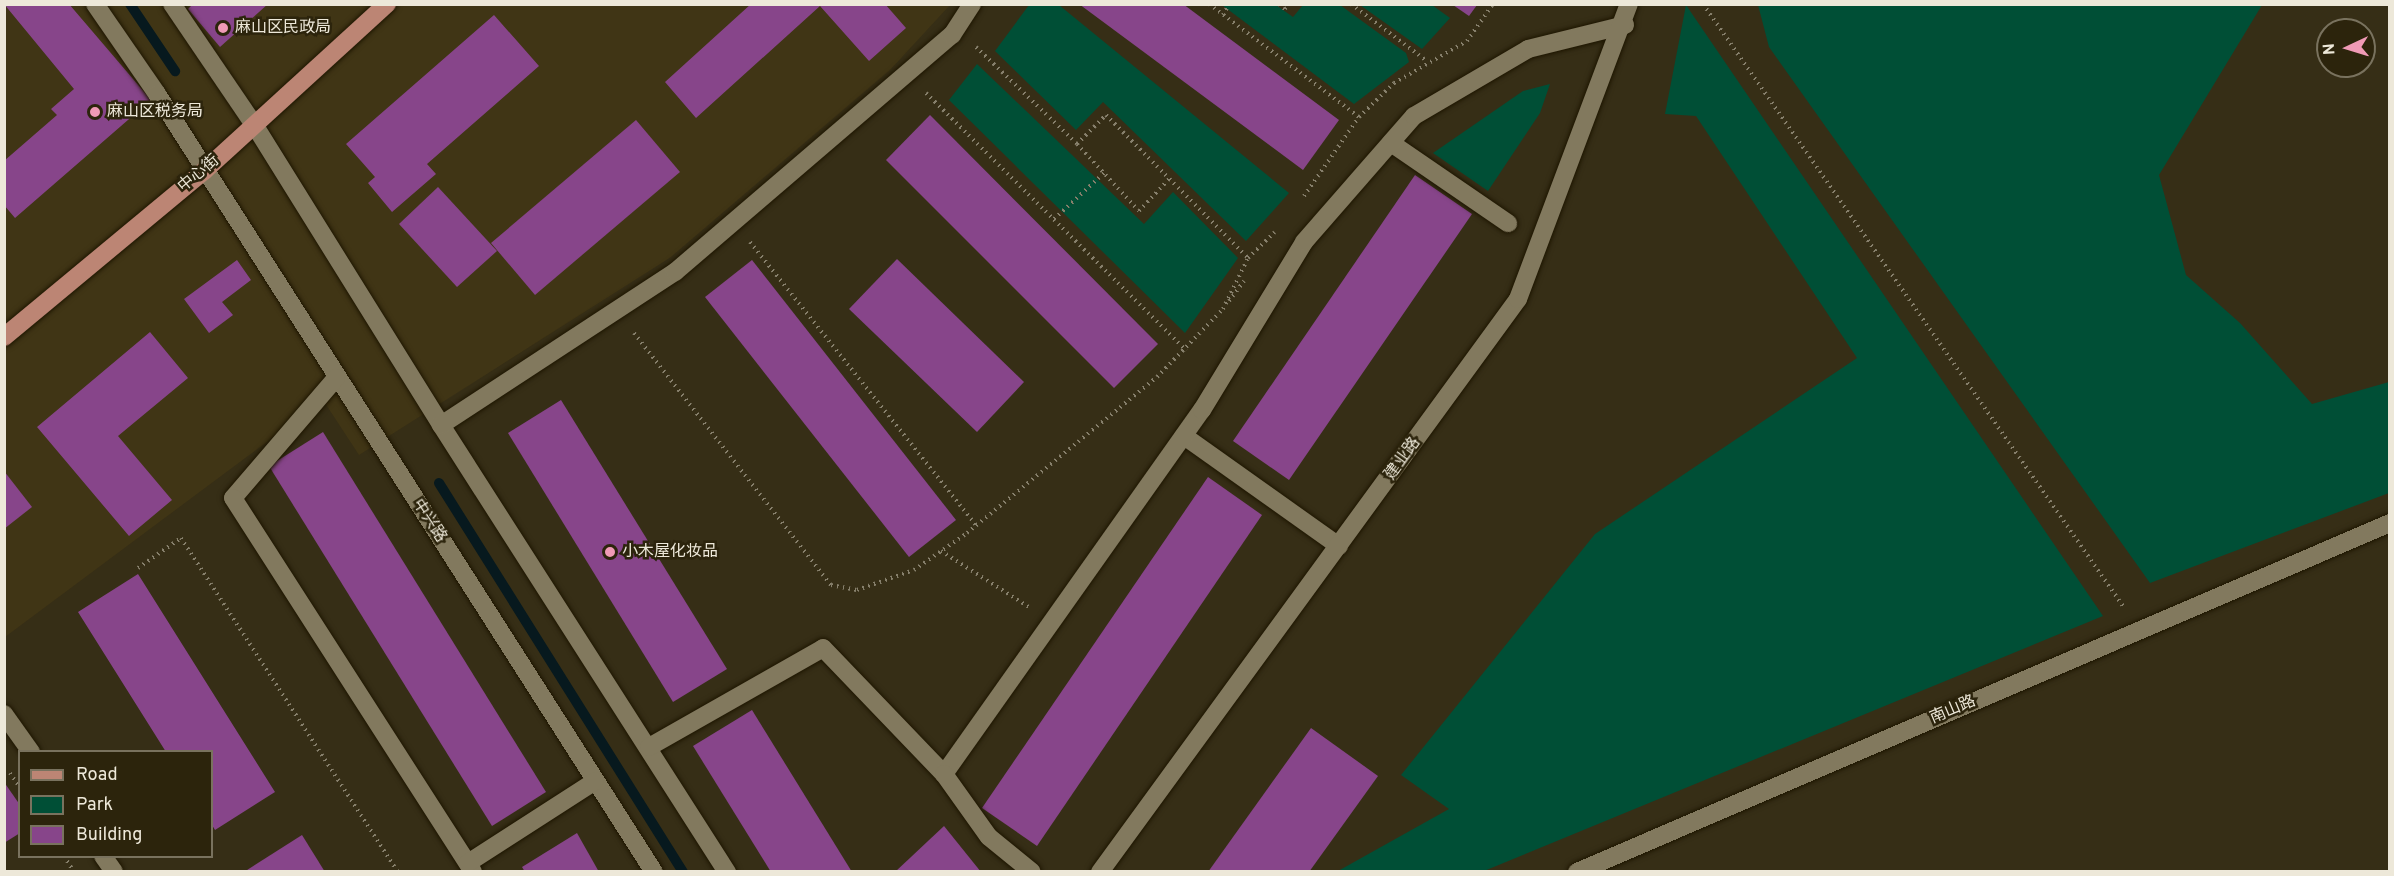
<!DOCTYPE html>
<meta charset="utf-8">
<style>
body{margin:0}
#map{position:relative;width:2394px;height:876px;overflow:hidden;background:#362e16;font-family:Overpass,"Noto Sans SC",sans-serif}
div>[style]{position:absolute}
.built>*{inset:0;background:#403515}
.green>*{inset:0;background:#004f36}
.stream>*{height:10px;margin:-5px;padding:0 5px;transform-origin:5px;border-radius:5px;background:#07191e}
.building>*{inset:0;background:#87458a}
.path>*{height:4px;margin-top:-2px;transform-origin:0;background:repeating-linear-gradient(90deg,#87806c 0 1.5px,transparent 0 6px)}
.roads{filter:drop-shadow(0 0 2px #1e1601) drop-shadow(0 0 2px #1e1601)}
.minor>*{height:18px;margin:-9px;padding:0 9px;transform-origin:9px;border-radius:9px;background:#82795e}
.major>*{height:18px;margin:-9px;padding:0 9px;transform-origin:9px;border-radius:9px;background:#bc8574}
.dots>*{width:16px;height:16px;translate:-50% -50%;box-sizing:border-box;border:3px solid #2c240c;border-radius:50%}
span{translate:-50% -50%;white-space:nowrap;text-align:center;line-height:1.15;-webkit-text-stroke:5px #2c240c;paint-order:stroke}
.poi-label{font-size:16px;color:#ede8d9}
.left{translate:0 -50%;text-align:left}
.street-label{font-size:16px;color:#ede8d9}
.frame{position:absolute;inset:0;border:6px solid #ede8d9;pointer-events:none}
.legend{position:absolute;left:18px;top:750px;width:195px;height:108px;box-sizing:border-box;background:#2c240c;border:2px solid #79725e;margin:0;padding:8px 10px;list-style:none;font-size:18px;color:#ede8d9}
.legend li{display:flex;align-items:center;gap:12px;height:30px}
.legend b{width:30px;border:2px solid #79725e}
.north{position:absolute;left:2316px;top:18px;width:60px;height:60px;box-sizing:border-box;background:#2c240c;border:2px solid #79725e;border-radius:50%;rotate:266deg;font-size:16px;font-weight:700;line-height:24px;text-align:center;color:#ede8d9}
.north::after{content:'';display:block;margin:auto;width:21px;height:27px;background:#f09ab6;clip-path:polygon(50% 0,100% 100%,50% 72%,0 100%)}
</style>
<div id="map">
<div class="built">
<i style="clip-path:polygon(5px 5px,950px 5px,890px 70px,671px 257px,359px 455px,323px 400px,5px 637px)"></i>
</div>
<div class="green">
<i style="clip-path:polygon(1029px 5px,1059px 5px,1289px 193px,1246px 241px,1103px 102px,1076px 130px,995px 51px)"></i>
<i style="clip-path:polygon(1222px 5px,1276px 5px,1293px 17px,1303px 5px,1340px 5px,1406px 53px,1409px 62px,1354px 104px)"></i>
<i style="clip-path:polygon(1360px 5px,1432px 5px,1450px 18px,1422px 49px)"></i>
<i style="clip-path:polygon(1686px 5px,2103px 616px,1484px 871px,1338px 871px,1449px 809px,1401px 775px,1595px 534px,1857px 358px,1696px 116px,1665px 114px)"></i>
<i style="clip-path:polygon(1758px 5px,2262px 5px,2159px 175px,2186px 275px,2240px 323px,2312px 404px,2389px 382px,2389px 493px,2150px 583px,1769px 47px)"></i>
<i style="clip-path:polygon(977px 64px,1144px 224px,1173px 192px,1238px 258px,1185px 333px,949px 100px)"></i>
<i style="clip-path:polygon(1550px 84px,1540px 113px,1488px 191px,1433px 153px,1523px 91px)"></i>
</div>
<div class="stream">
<i style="left:130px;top:4px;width:81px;rotate:56.1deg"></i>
<i style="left:439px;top:483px;width:459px;rotate:57.9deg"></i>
</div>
<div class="building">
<i style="clip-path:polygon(4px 4px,69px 4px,151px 100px,15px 218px,4px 205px,4px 161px,57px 115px,51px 109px,74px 89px)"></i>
<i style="clip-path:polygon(193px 4px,268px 4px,220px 47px,188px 9px)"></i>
<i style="clip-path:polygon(751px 4px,885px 4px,906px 28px,869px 61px,820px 6px,696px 118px,665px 82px)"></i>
<i style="clip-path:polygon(1079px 4px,1183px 4px,1339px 120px,1303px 170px)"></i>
<i style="clip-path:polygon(1453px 5px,1477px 5px,1469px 16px)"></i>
<i style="clip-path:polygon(494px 15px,539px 66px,427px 164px,436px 174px,392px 212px,368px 183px,375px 177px,346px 144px)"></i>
<i style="clip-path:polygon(930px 115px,1158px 344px,1114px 388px,886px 160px)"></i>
<i style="clip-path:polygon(636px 120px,680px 172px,535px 295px,491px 243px)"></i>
<i style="clip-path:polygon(1415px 175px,1472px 214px,1289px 480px,1233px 441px)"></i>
<i style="clip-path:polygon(438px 187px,497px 251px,457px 287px,399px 224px)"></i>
<i style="clip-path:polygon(897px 259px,1024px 382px,977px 432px,849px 309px)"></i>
<i style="clip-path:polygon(237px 260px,251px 280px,222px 302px,233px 315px,209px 333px,184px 299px)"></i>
<i style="clip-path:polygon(752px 260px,956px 520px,909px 557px,705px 297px)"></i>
<i style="clip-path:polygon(150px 332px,188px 378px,118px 436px,172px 500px,129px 536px,37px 427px)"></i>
<i style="clip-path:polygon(561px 400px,727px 669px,673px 702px,508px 433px)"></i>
<i style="clip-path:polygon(323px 432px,546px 792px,492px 826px,269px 466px)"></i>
<i style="clip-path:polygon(4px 471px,32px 507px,4px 529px)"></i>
<i style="clip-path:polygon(1208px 477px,1262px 515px,1037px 846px,982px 808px)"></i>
<i style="clip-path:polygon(138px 574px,275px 792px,215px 830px,212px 825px,212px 752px,166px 752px,78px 612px)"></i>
<i style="clip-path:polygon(752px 710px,852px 872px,771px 872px,693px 746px)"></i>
<i style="clip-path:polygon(1311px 728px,1378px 776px,1309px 872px,1208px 872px)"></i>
<i style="clip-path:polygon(4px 782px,20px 805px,20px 833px,4px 843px)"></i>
<i style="clip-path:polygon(944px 826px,981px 872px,895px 872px)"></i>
<i style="clip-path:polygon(577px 833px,599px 872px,525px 872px,522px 867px)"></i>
<i style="clip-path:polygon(302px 835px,325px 872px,244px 872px)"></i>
</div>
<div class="path">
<i style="left:1209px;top:4px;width:188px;rotate:37deg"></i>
<i style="left:1279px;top:4px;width:8px;rotate:40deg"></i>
<i style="left:1285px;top:9px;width:6px;rotate:-59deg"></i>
<i style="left:1351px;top:4px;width:95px;rotate:36.9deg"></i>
<i style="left:1703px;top:4px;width:734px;rotate:55.1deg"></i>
<i style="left:1223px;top:15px;width:13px;rotate:-61deg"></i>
<i style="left:976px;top:47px;width:140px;rotate:43.8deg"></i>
<i style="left:1077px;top:144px;width:41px;rotate:-45deg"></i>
<i style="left:1106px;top:115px;width:202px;rotate:45.2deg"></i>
<i style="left:926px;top:93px;width:366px;rotate:44.7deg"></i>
<i style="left:1077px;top:144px;width:91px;rotate:47.2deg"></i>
<i style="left:1139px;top:211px;width:44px;rotate:-46.8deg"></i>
<i style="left:1304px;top:196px;width:96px;rotate:-55.2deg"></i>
<i style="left:1359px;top:117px;width:49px;rotate:-44.2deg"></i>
<i style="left:1394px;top:83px;width:84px;rotate:-29.9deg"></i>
<i style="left:1467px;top:41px;width:45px;rotate:-54.9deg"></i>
<i style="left:1054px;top:219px;width:68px;rotate:-42.6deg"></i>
<i style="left:750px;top:242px;width:362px;rotate:51.4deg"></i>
<i style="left:1229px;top:301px;width:25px;rotate:-53deg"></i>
<i style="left:634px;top:333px;width:320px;rotate:52deg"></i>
<i style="left:831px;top:585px;width:26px;rotate:11deg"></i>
<i style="left:857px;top:590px;width:60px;rotate:-19.3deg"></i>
<i style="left:914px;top:570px;width:65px;rotate:-34.9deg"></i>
<i style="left:967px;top:533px;width:246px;rotate:-39.4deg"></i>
<i style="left:1157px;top:377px;width:95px;rotate:-45.9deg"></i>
<i style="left:1223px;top:309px;width:57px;rotate:-63.9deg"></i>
<i style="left:1248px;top:258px;width:37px;rotate:-44deg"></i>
<i style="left:941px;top:551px;width:104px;rotate:32.5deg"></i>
<i style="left:138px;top:568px;width:52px;rotate:-34.9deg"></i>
<i style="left:181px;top:538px;width:398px;rotate:57deg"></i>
<i style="left:10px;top:773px;width:18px;rotate:56deg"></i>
<i style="left:64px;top:856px;width:19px;rotate:58deg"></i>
</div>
<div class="roads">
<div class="minor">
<i style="left:95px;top:4px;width:109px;rotate:55.4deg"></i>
<i style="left:157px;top:94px;width:923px;rotate:57.43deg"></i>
<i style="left:172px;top:4px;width:148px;rotate:55.8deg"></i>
<i style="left:255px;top:126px;width:352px;rotate:58.1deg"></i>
<i style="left:441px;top:425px;width:531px;rotate:57.39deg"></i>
<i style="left:1391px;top:143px;width:142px;rotate:34.4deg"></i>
<i style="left:336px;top:378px;width:158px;rotate:130.6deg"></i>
<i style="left:233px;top:498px;width:444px;rotate:57.3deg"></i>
<i style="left:441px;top:425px;width:280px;rotate:-33.2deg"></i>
<i style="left:675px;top:272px;width:365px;rotate:-40.6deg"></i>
<i style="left:952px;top:35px;width:37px;rotate:-57deg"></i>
<i style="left:1184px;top:436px;width:190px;rotate:35.4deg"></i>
<i style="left:4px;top:714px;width:47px;rotate:54.6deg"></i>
<i style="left:649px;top:747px;width:200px;rotate:-29.6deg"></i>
<i style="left:823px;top:648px;width:175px;rotate:46.2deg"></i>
<i style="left:944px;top:774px;width:446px;rotate:-54.7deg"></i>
<i style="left:1202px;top:410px;width:197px;rotate:-58.7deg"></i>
<i style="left:1304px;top:242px;width:167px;rotate:-48.9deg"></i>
<i style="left:1414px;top:116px;width:132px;rotate:-30.4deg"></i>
<i style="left:1528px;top:49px;width:100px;rotate:-13.9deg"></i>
<i style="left:944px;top:774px;width:77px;rotate:54.5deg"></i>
<i style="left:989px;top:837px;width:55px;rotate:39.1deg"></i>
<i style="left:103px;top:856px;width:19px;rotate:55deg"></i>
<i style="left:468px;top:863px;width:151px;rotate:-32.8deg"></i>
<i style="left:1100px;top:872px;width:709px;rotate:-53.89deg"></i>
<i style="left:1518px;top:299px;width:315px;rotate:-69.4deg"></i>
<i style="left:1577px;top:872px;width:885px;rotate:-23.23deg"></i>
</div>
<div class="major">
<i style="left:4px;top:337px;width:260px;rotate:-39.7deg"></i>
<i style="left:204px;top:171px;width:248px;rotate:-42.4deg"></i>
</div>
</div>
<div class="dots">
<i style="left:223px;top:28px;background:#f09ab6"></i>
<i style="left:95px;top:112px;background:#f09ab6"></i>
<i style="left:610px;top:552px;background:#f09ab6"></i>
</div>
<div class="poi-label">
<span class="left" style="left:235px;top:28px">麻山区民政局</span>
<span class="left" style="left:107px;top:112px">麻山区税务局</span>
<span class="left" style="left:622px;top:552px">小木屋化妆品</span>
</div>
<div class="street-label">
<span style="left:199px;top:174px;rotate:-40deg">中心街</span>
<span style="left:1403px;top:459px;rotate:-54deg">建业路</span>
<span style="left:429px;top:521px;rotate:57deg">中兴路</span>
<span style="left:1953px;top:710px;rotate:-23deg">南山路</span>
</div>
<div class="frame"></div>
<ul class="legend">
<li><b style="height:8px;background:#bc8574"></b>Road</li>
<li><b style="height:16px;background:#004f36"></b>Park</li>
<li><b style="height:16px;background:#87458a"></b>Building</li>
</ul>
<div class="north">N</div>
</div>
